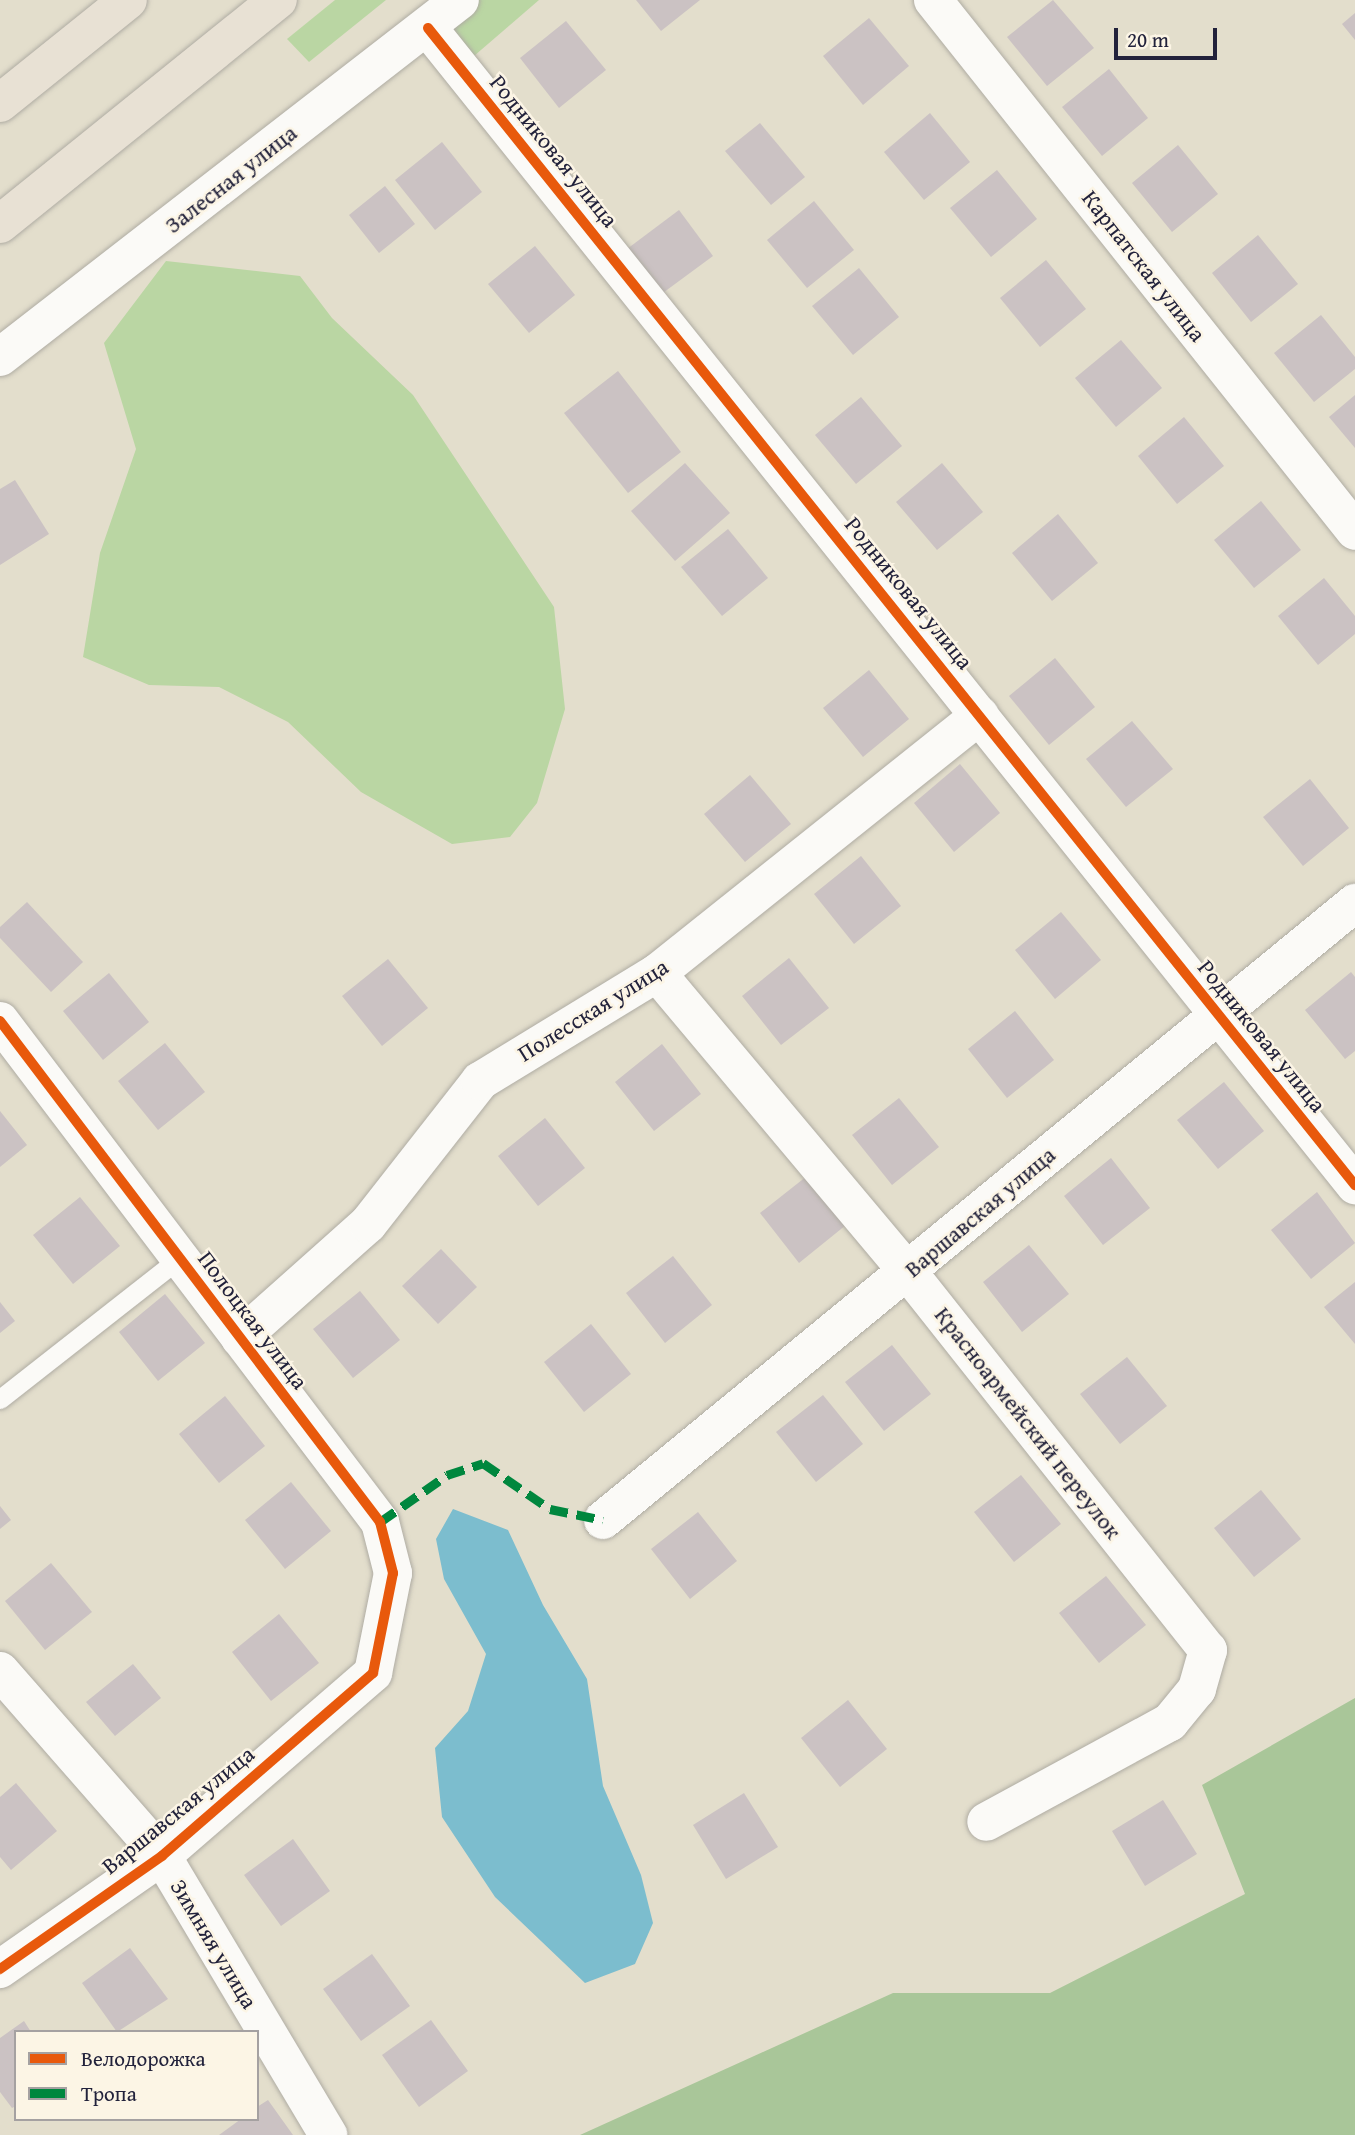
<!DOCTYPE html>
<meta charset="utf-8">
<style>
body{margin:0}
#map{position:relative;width:1355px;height:2135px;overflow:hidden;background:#e3decc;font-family:"Gentium Book Plus",serif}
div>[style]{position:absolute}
.green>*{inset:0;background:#bad6a3}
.forest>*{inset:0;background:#a9c699}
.water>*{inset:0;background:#7cbdce}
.building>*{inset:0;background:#cbc2c3}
.roads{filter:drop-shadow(0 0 2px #afaca3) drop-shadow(0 0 2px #afaca3)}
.lane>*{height:19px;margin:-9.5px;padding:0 9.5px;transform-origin:9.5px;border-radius:9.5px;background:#fbfaf7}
.street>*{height:38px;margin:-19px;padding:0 19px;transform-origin:19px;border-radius:19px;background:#fbfaf7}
.primary>*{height:38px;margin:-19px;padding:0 19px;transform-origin:19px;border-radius:19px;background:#e8e1d4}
.quiet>*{height:9px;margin-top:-4.5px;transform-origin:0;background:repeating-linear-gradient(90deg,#00873e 0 18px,transparent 0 27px)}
.cycleway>*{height:10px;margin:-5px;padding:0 5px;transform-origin:5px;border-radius:5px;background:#e8590c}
span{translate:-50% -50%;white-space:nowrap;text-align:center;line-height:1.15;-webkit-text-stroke:5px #fcf5e5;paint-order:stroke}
.street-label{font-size:23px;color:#22223b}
.legend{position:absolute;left:14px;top:2030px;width:245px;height:91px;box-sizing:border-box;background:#fcf5e5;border:2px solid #a5a1a1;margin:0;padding:9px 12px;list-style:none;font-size:21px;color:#22223b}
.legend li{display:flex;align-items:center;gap:14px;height:35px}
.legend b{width:35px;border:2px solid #a5a1a1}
.scale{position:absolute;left:1114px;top:28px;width:103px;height:32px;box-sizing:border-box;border:4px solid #22223b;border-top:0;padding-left:9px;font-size:21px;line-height:24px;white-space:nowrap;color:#22223b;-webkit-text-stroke:5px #fcf5e5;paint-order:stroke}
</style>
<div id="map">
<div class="green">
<i style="clip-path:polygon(335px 0,386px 0,309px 62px,287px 39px)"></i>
<i style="clip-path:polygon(445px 0,539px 0,474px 56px,446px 19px)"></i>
<i style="clip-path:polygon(166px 261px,300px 276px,332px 318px,413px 395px,554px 607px,565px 709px,537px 803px,510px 837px,452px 844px,361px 792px,288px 722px,219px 687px,149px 685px,83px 657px,100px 553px,136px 449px,104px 343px)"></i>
</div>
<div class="forest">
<i style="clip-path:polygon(1355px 1698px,1355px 2135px,580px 2135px,893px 1993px,1050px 1993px,1245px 1894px,1202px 1785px)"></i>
</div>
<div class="water">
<i style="clip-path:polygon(453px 1509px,508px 1530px,543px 1605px,587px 1679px,603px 1786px,641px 1875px,653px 1923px,635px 1964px,585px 1983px,495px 1897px,442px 1817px,435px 1748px,468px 1711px,486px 1654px,444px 1579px,436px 1539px)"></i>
</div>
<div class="building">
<i style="clip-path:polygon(636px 0,700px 0,661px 31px)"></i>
<i style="clip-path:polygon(1053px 0,1094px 48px,1047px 86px,1007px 37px)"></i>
<i style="clip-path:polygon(1355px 13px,1355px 40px,1342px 24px)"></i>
<i style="clip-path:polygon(869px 18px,909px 66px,863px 105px,823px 56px)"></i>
<i style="clip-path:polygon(566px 21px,606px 70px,559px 108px,520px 58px)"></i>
<i style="clip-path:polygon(1109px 69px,1148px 118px,1102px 156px,1062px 107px)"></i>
<i style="clip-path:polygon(930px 113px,970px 162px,924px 200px,884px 152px)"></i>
<i style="clip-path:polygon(760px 123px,805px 177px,771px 205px,725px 151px)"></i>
<i style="clip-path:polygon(442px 142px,482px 192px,435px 230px,395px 180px)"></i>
<i style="clip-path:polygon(1178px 145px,1218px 194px,1172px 232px,1132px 183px)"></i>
<i style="clip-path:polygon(997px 170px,1037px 219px,991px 257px,950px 208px)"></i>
<i style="clip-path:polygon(385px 186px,415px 224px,379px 253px,349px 215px)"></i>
<i style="clip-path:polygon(814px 201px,854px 250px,807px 288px,767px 240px)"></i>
<i style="clip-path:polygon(679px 210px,713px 256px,656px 298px,623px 252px)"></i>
<i style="clip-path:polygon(1258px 235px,1298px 284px,1251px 322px,1212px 273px)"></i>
<i style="clip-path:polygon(535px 246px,575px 295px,529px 333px,488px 284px)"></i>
<i style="clip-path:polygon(1046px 260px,1086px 309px,1040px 347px,1000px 298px)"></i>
<i style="clip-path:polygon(859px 268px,899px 317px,853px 355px,812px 306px)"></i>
<i style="clip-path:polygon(1321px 315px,1355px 357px,1355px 369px,1314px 402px,1274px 353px)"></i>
<i style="clip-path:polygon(1121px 340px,1162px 388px,1116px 427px,1075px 378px)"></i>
<i style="clip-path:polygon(618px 371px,681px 452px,628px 493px,564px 413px)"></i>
<i style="clip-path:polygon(1355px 395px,1355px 448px,1329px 417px)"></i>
<i style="clip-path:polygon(861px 397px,902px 446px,856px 484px,815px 435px)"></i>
<i style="clip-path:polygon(1184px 417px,1224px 466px,1177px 504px,1138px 456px)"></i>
<i style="clip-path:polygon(685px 463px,730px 513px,675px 561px,631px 511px)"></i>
<i style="clip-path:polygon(942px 463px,983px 512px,937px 550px,896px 502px)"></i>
<i style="clip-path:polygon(15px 480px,49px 534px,0 565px,0 489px)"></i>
<i style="clip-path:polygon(1261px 501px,1301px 550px,1254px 588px,1214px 540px)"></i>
<i style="clip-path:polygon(1058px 514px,1098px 563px,1052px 601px,1012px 553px)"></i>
<i style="clip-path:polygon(728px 529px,768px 578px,722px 616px,681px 567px)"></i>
<i style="clip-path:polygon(1324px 578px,1355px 616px,1355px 634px,1318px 665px,1278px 616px)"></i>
<i style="clip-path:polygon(1055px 658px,1095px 707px,1049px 745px,1009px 696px)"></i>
<i style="clip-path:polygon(869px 670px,909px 719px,863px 757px,823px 708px)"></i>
<i style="clip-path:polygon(1132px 721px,1173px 769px,1126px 807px,1086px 759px)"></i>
<i style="clip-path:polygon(960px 764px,1000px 813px,954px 852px,914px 803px)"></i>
<i style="clip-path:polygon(750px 775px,791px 824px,745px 862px,704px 814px)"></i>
<i style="clip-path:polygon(1310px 779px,1349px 828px,1303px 866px,1263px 817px)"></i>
<i style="clip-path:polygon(861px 856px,901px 906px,854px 944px,814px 894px)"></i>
<i style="clip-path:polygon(27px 902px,83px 962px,51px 992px,0 938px,0 927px)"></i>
<i style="clip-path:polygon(1061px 912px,1101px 960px,1055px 999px,1015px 950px)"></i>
<i style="clip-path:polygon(789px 958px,829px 1008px,781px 1045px,742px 996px)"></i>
<i style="clip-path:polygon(388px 959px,428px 1008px,382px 1046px,342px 996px)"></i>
<i style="clip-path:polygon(1351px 972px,1355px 977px,1355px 1051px,1345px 1059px,1305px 1010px)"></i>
<i style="clip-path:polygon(109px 973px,149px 1022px,103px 1060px,63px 1011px)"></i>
<i style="clip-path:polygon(1015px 1011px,1054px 1060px,1007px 1098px,968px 1049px)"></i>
<i style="clip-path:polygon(165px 1043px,205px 1092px,158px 1130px,118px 1081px)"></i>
<i style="clip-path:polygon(662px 1044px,701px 1094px,654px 1131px,615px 1082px)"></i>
<i style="clip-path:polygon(1224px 1082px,1264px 1131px,1218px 1169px,1177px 1120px)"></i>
<i style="clip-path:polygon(899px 1098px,939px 1147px,892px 1185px,852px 1135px)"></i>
<i style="clip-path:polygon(0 1111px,27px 1145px,0 1167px)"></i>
<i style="clip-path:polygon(545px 1118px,585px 1168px,538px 1206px,498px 1156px)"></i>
<i style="clip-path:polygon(1111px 1158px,1150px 1208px,1103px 1245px,1064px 1196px)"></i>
<i style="clip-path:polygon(807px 1176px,846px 1225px,799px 1263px,760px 1213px)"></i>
<i style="clip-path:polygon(1317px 1192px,1355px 1243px,1311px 1279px,1271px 1230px)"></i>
<i style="clip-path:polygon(80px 1197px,120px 1246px,73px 1284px,33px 1235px)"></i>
<i style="clip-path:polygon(1029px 1245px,1069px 1294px,1022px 1332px,983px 1282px)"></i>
<i style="clip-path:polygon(441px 1249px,477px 1287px,438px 1324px,402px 1286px)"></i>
<i style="clip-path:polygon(673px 1256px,712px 1305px,665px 1343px,626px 1293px)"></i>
<i style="clip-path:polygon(1355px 1282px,1355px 1344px,1324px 1307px)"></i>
<i style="clip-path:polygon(360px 1291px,400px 1340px,353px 1378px,313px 1329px)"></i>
<i style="clip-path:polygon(165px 1294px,205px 1343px,158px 1381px,119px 1332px)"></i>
<i style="clip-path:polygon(0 1302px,15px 1321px,0 1333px)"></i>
<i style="clip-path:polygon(591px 1324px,631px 1374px,584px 1412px,544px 1362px)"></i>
<i style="clip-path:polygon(892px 1345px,931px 1394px,884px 1431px,845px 1382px)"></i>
<i style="clip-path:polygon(1127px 1357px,1167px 1406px,1120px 1444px,1080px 1394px)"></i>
<i style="clip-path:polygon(823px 1395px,863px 1444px,816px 1482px,776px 1432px)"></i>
<i style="clip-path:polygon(225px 1396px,265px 1446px,219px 1483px,179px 1434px)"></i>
<i style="clip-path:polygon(1021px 1475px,1061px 1524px,1014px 1562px,974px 1512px)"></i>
<i style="clip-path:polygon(291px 1482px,331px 1531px,285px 1569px,245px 1520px)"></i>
<i style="clip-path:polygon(1261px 1490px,1301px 1539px,1254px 1577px,1214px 1528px)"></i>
<i style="clip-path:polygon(0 1506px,11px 1520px,0 1529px)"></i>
<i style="clip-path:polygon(698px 1512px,737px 1561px,690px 1599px,651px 1549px)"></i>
<i style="clip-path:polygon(51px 1563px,92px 1612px,45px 1650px,5px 1601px)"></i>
<i style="clip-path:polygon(1106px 1576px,1146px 1625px,1099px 1663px,1059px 1613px)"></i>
<i style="clip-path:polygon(279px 1614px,319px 1663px,271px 1701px,232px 1652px)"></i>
<i style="clip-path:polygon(133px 1664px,161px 1698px,115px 1736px,86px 1702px)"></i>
<i style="clip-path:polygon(848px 1700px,887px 1749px,840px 1787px,801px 1738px)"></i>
<i style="clip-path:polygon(16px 1783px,57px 1831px,11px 1870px,0 1857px,0 1797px)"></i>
<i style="clip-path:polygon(744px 1793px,778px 1847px,726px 1879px,693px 1825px)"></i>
<i style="clip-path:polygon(1163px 1800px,1197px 1854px,1145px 1886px,1112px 1831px)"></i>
<i style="clip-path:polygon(293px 1839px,330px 1891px,281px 1926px,244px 1875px)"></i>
<i style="clip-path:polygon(130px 1948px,168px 1999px,117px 2032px,82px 1983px)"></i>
<i style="clip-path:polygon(372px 1954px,410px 2006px,361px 2041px,323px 1989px)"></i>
<i style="clip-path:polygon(431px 2020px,468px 2071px,419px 2107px,382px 2055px)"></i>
<i style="clip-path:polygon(24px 2021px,31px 2032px,16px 2032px,16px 2106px,12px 2108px,0 2092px,0 2038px)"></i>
<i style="clip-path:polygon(268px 2100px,293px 2135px,219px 2135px,241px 2119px,257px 2119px,257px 2107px)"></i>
</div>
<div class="roads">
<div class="lane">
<i style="left:0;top:1399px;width:229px;rotate:-38.1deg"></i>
</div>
<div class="street">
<i style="left:933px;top:0;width:678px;rotate:51.52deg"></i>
<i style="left:428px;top:28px;width:1483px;rotate:51.3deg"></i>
<i style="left:0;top:357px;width:582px;rotate:-37.81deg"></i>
<i style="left:657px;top:973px;width:390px;rotate:50deg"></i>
<i style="left:908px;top:1272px;width:483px;rotate:51.6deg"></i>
<i style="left:1208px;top:1650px;width:41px;rotate:105.8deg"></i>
<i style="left:1197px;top:1689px;width:43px;rotate:129.3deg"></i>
<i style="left:1170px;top:1722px;width:209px;rotate:151.5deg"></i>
<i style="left:0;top:1021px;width:629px;rotate:52.82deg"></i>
<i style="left:380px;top:1522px;width:53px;rotate:75.7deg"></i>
<i style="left:393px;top:1573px;width:102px;rotate:101.3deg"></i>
<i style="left:373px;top:1673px;width:279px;rotate:139.1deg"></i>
<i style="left:162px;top:1856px;width:198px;rotate:145.1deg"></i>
<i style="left:240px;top:1338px;width:171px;rotate:-41.7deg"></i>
<i style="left:368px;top:1224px;width:182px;rotate:-51.9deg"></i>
<i style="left:480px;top:1081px;width:207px;rotate:-31.4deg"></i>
<i style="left:657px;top:973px;width:413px;rotate:-38.6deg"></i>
<i style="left:603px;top:1520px;width:973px;rotate:-39.37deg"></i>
<i style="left:0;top:1671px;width:246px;rotate:48.8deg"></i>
<i style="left:162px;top:1856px;width:325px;rotate:59.2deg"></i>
</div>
<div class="primary">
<i style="left:0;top:103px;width:164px;rotate:-38.8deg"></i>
<i style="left:0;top:224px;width:357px;rotate:-38.9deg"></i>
</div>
</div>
<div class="quiet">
<i style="left:380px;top:1522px;width:82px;rotate:-35deg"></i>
<i style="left:447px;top:1475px;width:38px;rotate:-18deg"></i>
<i style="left:483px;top:1463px;width:81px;rotate:34.5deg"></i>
<i style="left:550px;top:1509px;width:54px;rotate:11.7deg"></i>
</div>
<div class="cycleway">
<i style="left:428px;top:28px;width:1483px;rotate:51.3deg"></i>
<i style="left:0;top:1021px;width:629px;rotate:52.82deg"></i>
<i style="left:380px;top:1522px;width:53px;rotate:75.7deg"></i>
<i style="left:393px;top:1573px;width:102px;rotate:101.3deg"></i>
<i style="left:373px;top:1673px;width:279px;rotate:139.1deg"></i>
<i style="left:162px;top:1856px;width:198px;rotate:145.1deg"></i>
</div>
<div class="street-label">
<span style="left:554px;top:151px;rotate:51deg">Родниковая улица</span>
<span style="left:231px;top:179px;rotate:-38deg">Залесная улица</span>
<span style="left:1144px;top:266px;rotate:52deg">Карпатская улица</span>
<span style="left:909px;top:593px;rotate:51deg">Родниковая улица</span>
<span style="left:593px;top:1010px;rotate:-32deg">Полесская улица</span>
<span style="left:1262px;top:1036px;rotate:51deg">Родниковая улица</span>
<span style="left:980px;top:1212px;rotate:-40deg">Варшавская улица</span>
<span style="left:253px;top:1320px;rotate:53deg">Полоцкая улица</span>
<span style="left:1028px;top:1423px;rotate:52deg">Красноармейский переулок</span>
<span style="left:178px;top:1810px;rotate:-39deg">Варшавская улица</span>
<span style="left:214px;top:1944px;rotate:59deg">Зимняя улица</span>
</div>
<ul class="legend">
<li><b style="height:9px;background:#e8590c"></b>Велодорожка</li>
<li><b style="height:9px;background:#00873e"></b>Тропа</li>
</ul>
<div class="scale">20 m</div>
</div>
